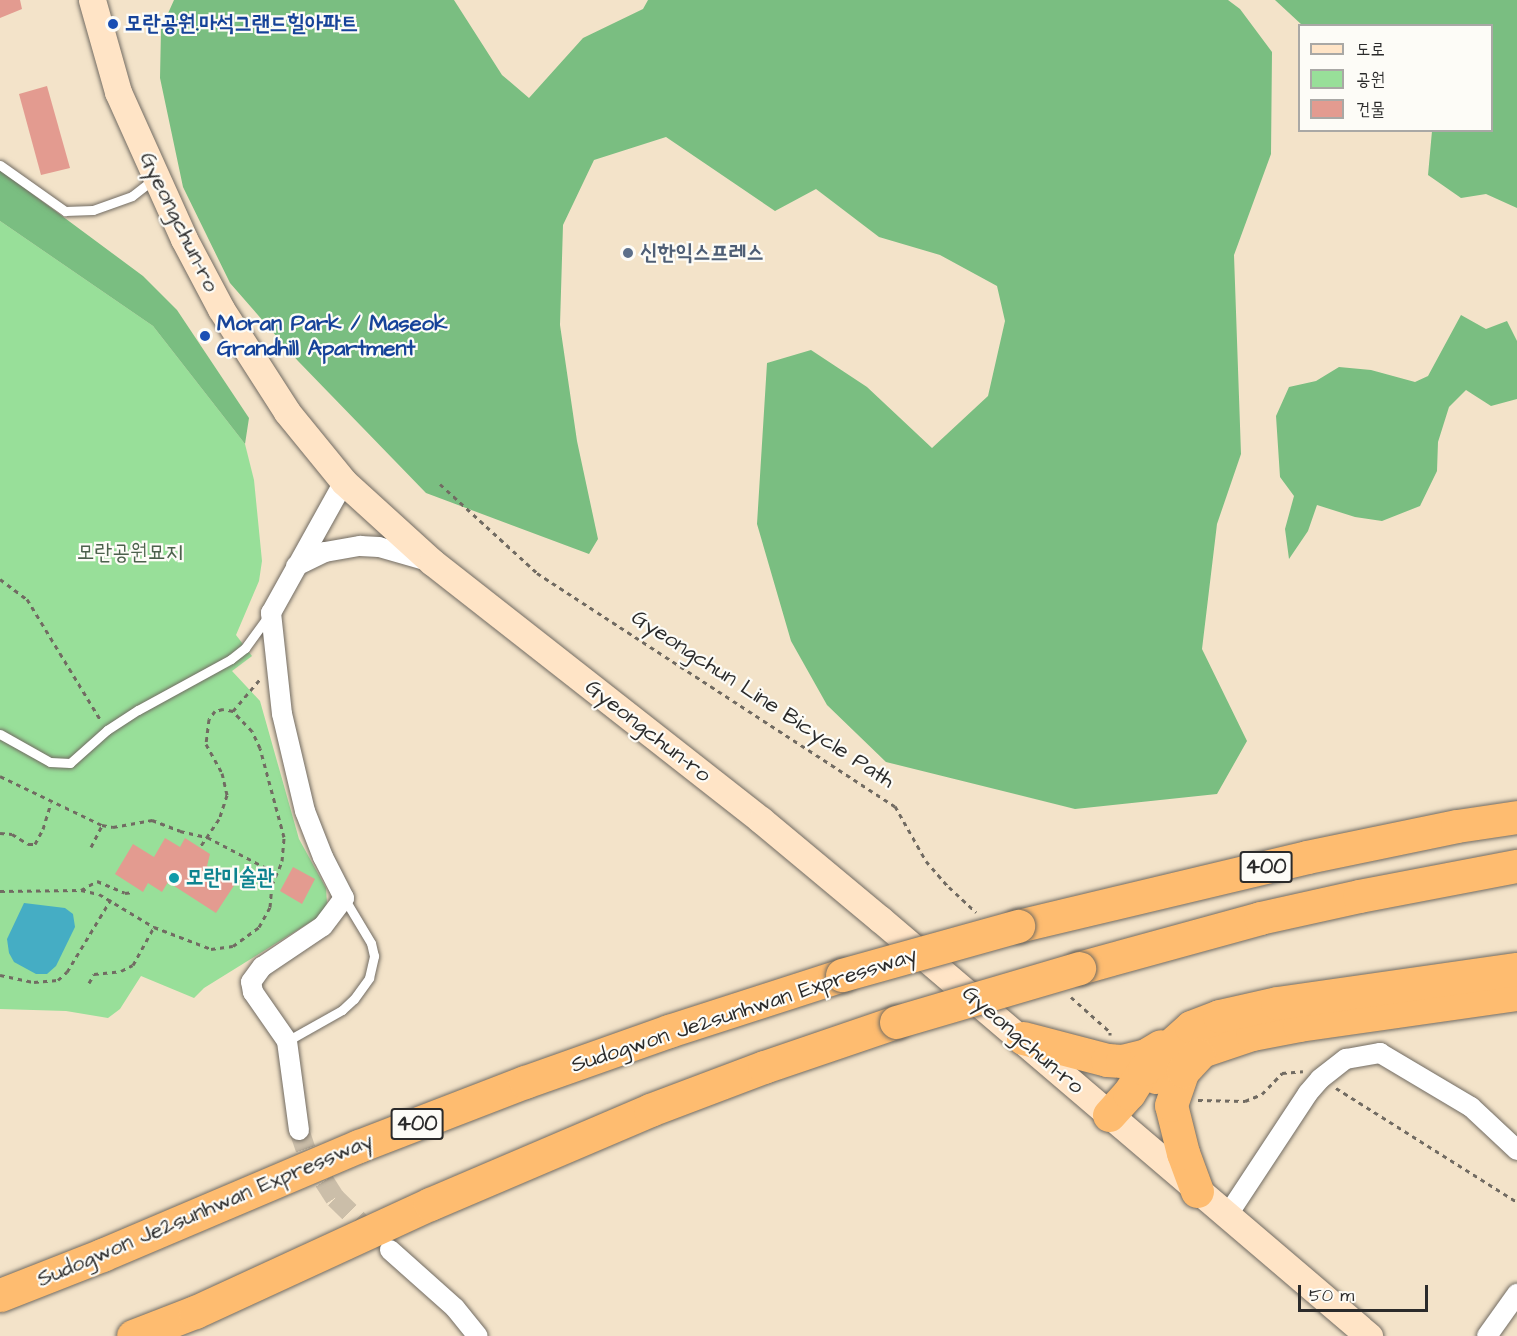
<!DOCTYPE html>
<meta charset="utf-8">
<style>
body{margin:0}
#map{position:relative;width:1517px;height:1336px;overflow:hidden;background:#f3e3c9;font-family:"Architects Daughter","Poor Story",sans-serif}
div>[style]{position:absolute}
.green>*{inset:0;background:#98df99}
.forest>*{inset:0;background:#7abe81}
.water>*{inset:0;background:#45adc4}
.building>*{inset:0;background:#e39b90}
.street-tunnel>*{height:20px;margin-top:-10px;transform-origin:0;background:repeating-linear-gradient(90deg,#cbbea9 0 20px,transparent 0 30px)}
.path>*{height:3px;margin-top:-1.5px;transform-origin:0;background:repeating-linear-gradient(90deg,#716b62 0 4.5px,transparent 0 9px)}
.roads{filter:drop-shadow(0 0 2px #716b62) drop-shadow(0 0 2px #716b62)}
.lane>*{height:9px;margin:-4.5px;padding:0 4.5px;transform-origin:4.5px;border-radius:4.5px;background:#fff}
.street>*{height:20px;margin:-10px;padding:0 10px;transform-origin:10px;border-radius:10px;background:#fff}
.secondary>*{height:27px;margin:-13.5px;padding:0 13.5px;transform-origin:13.5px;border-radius:13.5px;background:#ffe4c6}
.highway>*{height:33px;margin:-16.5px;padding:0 16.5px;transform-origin:16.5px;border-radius:16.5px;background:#febc70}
.bridges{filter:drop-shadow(0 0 2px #716b62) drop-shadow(0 0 2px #716b62)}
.highway-bridge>*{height:33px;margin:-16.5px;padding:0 16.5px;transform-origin:16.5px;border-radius:16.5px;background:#febc70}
.dots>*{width:16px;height:16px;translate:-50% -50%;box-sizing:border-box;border:3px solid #fdfcf7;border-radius:50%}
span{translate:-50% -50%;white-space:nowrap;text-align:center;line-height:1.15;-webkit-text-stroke:4.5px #fdfcf7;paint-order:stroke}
.shield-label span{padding:2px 4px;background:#fdfcf7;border:2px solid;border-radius:4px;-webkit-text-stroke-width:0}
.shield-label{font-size:21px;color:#2b2b2b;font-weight:700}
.transit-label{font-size:22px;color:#164399;font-weight:700}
.left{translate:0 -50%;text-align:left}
.street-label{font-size:22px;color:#2b2b2b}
.service-label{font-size:22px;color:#4e5e75;font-weight:700}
.park-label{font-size:22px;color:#4c614c}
.culture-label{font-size:22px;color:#0d838f;font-weight:700}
.legend{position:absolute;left:1298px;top:24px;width:195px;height:108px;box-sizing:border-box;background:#fdfcf7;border:2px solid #a9a8a5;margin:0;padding:8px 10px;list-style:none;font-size:18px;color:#2b2b2b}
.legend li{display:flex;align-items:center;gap:12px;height:30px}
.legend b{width:30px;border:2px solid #a9a8a5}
.scale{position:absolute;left:1298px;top:1285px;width:130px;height:27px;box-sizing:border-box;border:3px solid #2b2b2b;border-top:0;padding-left:8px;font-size:18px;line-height:21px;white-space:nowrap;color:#2b2b2b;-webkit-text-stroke:4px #fdfcf7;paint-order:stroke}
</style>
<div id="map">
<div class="green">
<i style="clip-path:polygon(0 221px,153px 326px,245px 444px,254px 480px,262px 561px,259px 581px,236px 635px,252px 656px,232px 671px,260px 701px,299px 839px,326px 888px,327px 903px,320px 916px,204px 988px,194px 998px,141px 976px,120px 1009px,108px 1018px,66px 1011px,0 1009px)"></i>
</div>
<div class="forest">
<i style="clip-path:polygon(174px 0,454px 0,502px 75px,529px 98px,583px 38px,643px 9px,648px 0,1228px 0,1240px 9px,1272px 52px,1271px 154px,1234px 255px,1241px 454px,1217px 524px,1202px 649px,1247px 741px,1217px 794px,1075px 809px,886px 762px,827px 705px,791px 641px,757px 524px,767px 363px,811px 350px,867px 387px,932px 448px,988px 396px,1005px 321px,997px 286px,940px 255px,879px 237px,816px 189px,775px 211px,666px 137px,594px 160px,563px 225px,560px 325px,577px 441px,598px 539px,589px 554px,426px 493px,298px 361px,230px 283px,183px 187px,160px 78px,161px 29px)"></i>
<i style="clip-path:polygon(1275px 0,1517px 0,1517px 208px,1486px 194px,1461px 198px,1428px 175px,1432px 131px,1492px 130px,1492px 26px,1302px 25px)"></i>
<i style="clip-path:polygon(0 170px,143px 276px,177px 310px,249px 418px,245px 444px,153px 326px,0 221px)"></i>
<i style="clip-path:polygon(1461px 315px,1486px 329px,1507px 321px,1517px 341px,1517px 399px,1491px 406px,1466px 390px,1449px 407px,1438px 442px,1437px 471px,1420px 506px,1382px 521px,1355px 517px,1317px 505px,1308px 531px,1289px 559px,1285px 529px,1294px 496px,1280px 477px,1276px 416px,1289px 387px,1316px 381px,1339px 367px,1371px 370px,1415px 382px,1428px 376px)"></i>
</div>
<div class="water">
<i style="clip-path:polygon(24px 903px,65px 908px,73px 914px,75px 927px,56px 966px,47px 974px,36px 974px,14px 962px,9px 953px,7px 939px)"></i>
</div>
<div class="building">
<i style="clip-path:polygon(0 0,20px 0,22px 9px,0 18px)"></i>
<i style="clip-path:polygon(47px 86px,70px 168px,41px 175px,19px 94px)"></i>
<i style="clip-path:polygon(165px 838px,180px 847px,185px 838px,210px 854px,207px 866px,235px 884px,216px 913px,168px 882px,162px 892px,148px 883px,143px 892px,115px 874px,133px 844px,154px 857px)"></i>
<i style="clip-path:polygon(293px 867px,315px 879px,302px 904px,280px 891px)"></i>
</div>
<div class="street-tunnel">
<i style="left:299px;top:1130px;width:28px;rotate:71deg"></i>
<i style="left:308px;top:1156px;width:50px;rotate:57.3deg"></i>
<i style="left:335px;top:1198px;width:57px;rotate:44.3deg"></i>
</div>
<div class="path">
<i style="left:440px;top:484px;width:132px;rotate:42.5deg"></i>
<i style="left:537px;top:573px;width:427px;rotate:33.1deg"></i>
<i style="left:895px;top:806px;width:63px;rotate:60.6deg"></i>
<i style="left:926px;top:861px;width:35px;rotate:49deg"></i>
<i style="left:949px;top:887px;width:37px;rotate:43deg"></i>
<i style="left:0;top:579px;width:34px;rotate:37deg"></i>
<i style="left:27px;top:599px;width:140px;rotate:58.7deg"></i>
<i style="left:233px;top:711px;width:42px;rotate:-49.8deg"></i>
<i style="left:0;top:776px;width:113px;rotate:25.7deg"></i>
<i style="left:102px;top:825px;width:11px;rotate:10deg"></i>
<i style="left:113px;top:827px;width:40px;rotate:-10deg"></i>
<i style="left:152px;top:820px;width:30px;rotate:21deg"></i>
<i style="left:180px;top:831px;width:28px;rotate:13deg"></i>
<i style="left:207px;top:837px;width:78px;rotate:27.6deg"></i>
<i style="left:0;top:833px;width:12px;rotate:5deg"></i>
<i style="left:12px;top:834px;width:19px;rotate:32deg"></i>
<i style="left:28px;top:844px;width:7px"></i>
<i style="left:35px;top:844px;width:17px;rotate:-62deg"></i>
<i style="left:43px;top:829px;width:27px;rotate:-73deg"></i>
<i style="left:91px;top:847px;width:25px;rotate:-63deg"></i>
<i style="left:81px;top:890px;width:18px;rotate:-29deg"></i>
<i style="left:97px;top:881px;width:30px;rotate:23deg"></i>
<i style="left:125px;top:893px;width:8px;rotate:-7deg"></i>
<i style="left:0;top:891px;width:81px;rotate:-0.7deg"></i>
<i style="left:81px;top:890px;width:18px;rotate:13deg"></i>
<i style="left:99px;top:894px;width:64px;rotate:31deg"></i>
<i style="left:154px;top:927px;width:61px;rotate:21.1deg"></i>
<i style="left:211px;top:949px;width:22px;rotate:-8deg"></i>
<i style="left:233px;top:946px;width:32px;rotate:-36deg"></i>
<i style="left:259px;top:927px;width:23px;rotate:-61deg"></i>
<i style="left:270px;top:907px;width:22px;rotate:-85deg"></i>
<i style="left:272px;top:885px;width:26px;rotate:-67deg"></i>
<i style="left:282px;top:861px;width:24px;rotate:-85deg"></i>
<i style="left:284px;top:837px;width:92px;rotate:-105.1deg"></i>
<i style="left:260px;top:748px;width:19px;rotate:-115deg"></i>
<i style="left:252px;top:731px;width:28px;rotate:-134deg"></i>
<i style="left:233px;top:711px;width:10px;rotate:-169deg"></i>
<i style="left:223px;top:709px;width:8px;rotate:166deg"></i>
<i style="left:215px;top:711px;width:10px;rotate:127deg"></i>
<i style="left:209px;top:719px;width:25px;rotate:97deg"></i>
<i style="left:206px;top:744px;width:33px;rotate:61deg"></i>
<i style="left:222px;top:773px;width:23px;rotate:77deg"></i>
<i style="left:227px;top:795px;width:25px;rotate:108deg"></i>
<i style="left:219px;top:819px;width:32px;rotate:124deg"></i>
<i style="left:0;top:975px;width:35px;rotate:12deg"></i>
<i style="left:34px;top:982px;width:24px;rotate:-5deg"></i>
<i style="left:58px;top:980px;width:12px;rotate:-42deg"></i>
<i style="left:67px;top:972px;width:85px;rotate:-58.9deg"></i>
<i style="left:89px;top:983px;width:10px;rotate:-61deg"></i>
<i style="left:94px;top:974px;width:27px;rotate:-6deg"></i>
<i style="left:121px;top:971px;width:13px;rotate:-27deg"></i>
<i style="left:133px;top:965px;width:43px;rotate:-61.1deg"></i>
<i style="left:1071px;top:997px;width:52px;rotate:41.9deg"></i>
<i style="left:1110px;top:1032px;width:3px;rotate:90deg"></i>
<i style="left:1336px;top:1088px;width:214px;rotate:32.2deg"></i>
<i style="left:1198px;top:1100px;width:47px;rotate:1.2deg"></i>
<i style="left:1245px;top:1101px;width:18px;rotate:-22deg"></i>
<i style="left:1262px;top:1094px;width:29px;rotate:-46deg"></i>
<i style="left:1282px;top:1073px;width:21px;rotate:-5deg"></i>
</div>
<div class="roads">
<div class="lane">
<i style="left:0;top:165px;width:80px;rotate:35.3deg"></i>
<i style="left:65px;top:211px;width:28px;rotate:-2deg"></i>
<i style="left:93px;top:210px;width:41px;rotate:-19.7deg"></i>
<i style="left:132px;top:196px;width:28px;rotate:-38deg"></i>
<i style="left:0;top:734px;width:57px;rotate:29.2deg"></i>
<i style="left:50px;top:762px;width:20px;rotate:3deg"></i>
<i style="left:70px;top:763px;width:50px;rotate:-41.7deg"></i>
<i style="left:107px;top:730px;width:37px;rotate:-33deg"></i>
<i style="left:138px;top:710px;width:106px;rotate:-28.7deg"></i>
<i style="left:231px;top:659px;width:18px;rotate:-38deg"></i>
<i style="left:245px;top:648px;width:41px;rotate:-54deg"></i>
<i style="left:287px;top:1041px;width:63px;rotate:-29.4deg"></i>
<i style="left:342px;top:1010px;width:16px;rotate:-43deg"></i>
<i style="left:354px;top:999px;width:26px;rotate:-54deg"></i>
<i style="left:369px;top:978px;width:23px;rotate:-77deg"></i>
<i style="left:374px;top:956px;width:13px;rotate:-103deg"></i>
<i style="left:371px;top:943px;width:52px;rotate:-121deg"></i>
</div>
<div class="street">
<i style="left:296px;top:566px;width:32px;rotate:-26deg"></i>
<i style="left:325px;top:552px;width:36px;rotate:-10deg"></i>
<i style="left:360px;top:546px;width:19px;rotate:3deg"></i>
<i style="left:379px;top:547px;width:48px;rotate:15.8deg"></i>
<i style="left:299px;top:1130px;width:90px;rotate:-97.7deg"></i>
<i style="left:287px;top:1041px;width:60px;rotate:-124.8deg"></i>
<i style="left:253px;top:992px;width:10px;rotate:-101deg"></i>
<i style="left:251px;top:982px;width:19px;rotate:-54deg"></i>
<i style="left:262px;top:967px;width:73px;rotate:-33.9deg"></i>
<i style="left:323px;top:926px;width:35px;rotate:-53deg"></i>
<i style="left:344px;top:898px;width:46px;rotate:-117.1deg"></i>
<i style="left:323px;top:857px;width:49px;rotate:-111.4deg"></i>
<i style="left:305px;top:811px;width:100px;rotate:-103.3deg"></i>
<i style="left:282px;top:714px;width:102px;rotate:-96.2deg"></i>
<i style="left:271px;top:613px;width:150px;rotate:-60.9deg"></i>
<i style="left:1227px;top:1216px;width:147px;rotate:-56.6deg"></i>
<i style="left:1308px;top:1093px;width:18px;rotate:-49deg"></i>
<i style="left:1320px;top:1079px;width:33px;rotate:-38deg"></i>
<i style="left:1346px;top:1059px;width:35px;rotate:-10deg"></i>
<i style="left:1380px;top:1053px;width:106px;rotate:30.7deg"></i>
<i style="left:1471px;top:1107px;width:63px;rotate:43.1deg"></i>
<i style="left:390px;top:1250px;width:87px;rotate:41.7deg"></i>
<i style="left:455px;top:1308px;width:36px;rotate:51deg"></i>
<i style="left:1487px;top:1336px;width:52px;rotate:-54.5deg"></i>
</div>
<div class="secondary">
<i style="left:92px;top:0;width:96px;rotate:74.2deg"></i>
<i style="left:118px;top:92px;width:161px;rotate:65.8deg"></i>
<i style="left:184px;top:239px;width:79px;rotate:62.1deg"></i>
<i style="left:221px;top:309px;width:122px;rotate:57.3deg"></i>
<i style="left:287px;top:412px;width:90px;rotate:50.8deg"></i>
<i style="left:344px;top:482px;width:119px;rotate:42.3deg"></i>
<i style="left:432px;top:562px;width:418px;rotate:38.1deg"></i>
<i style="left:761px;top:820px;width:155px;rotate:39.8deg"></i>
<i style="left:880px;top:919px;width:643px;rotate:40.46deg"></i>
</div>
<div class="highway">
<i style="left:1018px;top:926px;width:297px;rotate:-13.4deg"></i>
<i style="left:1307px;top:857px;width:153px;rotate:-11.7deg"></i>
<i style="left:1457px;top:826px;width:61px;rotate:-8.5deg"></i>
<i style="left:1079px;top:968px;width:188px;rotate:-15.4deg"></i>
<i style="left:1260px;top:918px;width:101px;rotate:-12.5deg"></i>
<i style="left:1359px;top:896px;width:161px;rotate:-10.8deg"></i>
<i style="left:1023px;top:1038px;width:87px;rotate:14.7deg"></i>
<i style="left:1107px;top:1060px;width:15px;rotate:4deg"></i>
<i style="left:1122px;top:1061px;width:25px;rotate:-14deg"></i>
<i style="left:1146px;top:1055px;width:17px;rotate:-31deg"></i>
<i style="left:1156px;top:1077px;width:52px;rotate:-30deg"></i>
<i style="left:1201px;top:1051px;width:54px;rotate:-18.4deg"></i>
<i style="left:1252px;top:1034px;width:48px;rotate:-10.8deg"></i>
<i style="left:1299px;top:1025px;width:220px;rotate:-8.1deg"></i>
<i style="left:1109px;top:1115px;width:30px;rotate:-48deg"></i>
<i style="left:1129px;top:1093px;width:28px;rotate:-58deg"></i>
<i style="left:1144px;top:1069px;width:63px;rotate:-41.8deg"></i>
<i style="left:1191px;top:1027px;width:30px;rotate:-21deg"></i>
<i style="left:1219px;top:1016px;width:59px;rotate:-12.6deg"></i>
<i style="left:1277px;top:1003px;width:242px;rotate:-8.1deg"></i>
<i style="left:1197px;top:1191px;width:40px;rotate:-110.2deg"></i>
<i style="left:1183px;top:1153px;width:49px;rotate:-104deg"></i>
<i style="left:1171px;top:1105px;width:36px;rotate:-71deg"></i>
<i style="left:1183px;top:1071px;width:22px;rotate:-47deg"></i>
<i style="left:0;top:1295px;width:110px;rotate:-21.4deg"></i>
<i style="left:102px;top:1255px;width:279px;rotate:-23deg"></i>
<i style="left:359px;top:1146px;width:178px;rotate:-21.1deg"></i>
<i style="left:525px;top:1082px;width:153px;rotate:-19.5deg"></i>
<i style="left:669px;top:1031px;width:182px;rotate:-17.9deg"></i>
<i style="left:133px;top:1336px;width:66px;rotate:-21.2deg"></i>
<i style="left:195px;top:1312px;width:259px;rotate:-24.7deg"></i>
<i style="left:430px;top:1204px;width:239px;rotate:-23.1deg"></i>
<i style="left:650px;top:1110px;width:122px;rotate:-20.7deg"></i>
<i style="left:764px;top:1067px;width:139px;rotate:-18.8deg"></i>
</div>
</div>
<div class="bridges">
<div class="highway-bridge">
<i style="left:842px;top:975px;width:183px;rotate:-15.6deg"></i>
<i style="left:896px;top:1022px;width:191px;rotate:-16.4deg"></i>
</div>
</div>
<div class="dots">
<i style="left:113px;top:24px;background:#1a4fb4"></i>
<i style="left:628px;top:253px;background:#5c6f8a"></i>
<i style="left:205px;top:336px;background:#1a4fb4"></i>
<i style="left:174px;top:878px;background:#0f9aa8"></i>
</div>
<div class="shield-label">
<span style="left:1266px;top:867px">400</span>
<span style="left:417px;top:1124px">400</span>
</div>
<div class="transit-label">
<span class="left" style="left:125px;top:24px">모란공원.마석그랜드힐아파트</span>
<span class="left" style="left:217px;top:336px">Moran Park / Maseok<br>Grandhill Apartment</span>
</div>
<div class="street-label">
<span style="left:179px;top:222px;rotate:64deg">Gyeongchun-ro</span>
<span style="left:763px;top:699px;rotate:33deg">Gyeongchun Line Bicycle Path</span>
<span style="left:648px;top:731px;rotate:38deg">Gyeongchun-ro</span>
<span style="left:744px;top:1010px;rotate:-18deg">Sudogwon Je2sunhwan Expressway</span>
<span style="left:1023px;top:1040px;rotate:41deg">Gyeongchun-ro</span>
<span style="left:205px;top:1210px;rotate:-23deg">Sudogwon Je2sunhwan Expressway</span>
</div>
<div class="service-label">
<span class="left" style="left:640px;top:253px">신한익스프레스</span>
</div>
<div class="park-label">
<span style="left:130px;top:553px">모란공원묘지</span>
</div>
<div class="culture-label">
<span class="left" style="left:186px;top:878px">모란미술관</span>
</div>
<ul class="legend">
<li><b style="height:8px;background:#ffe4c6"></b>도로</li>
<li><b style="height:16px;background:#98df99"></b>공원</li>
<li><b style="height:16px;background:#e39b90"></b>건물</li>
</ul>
<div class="scale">50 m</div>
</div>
